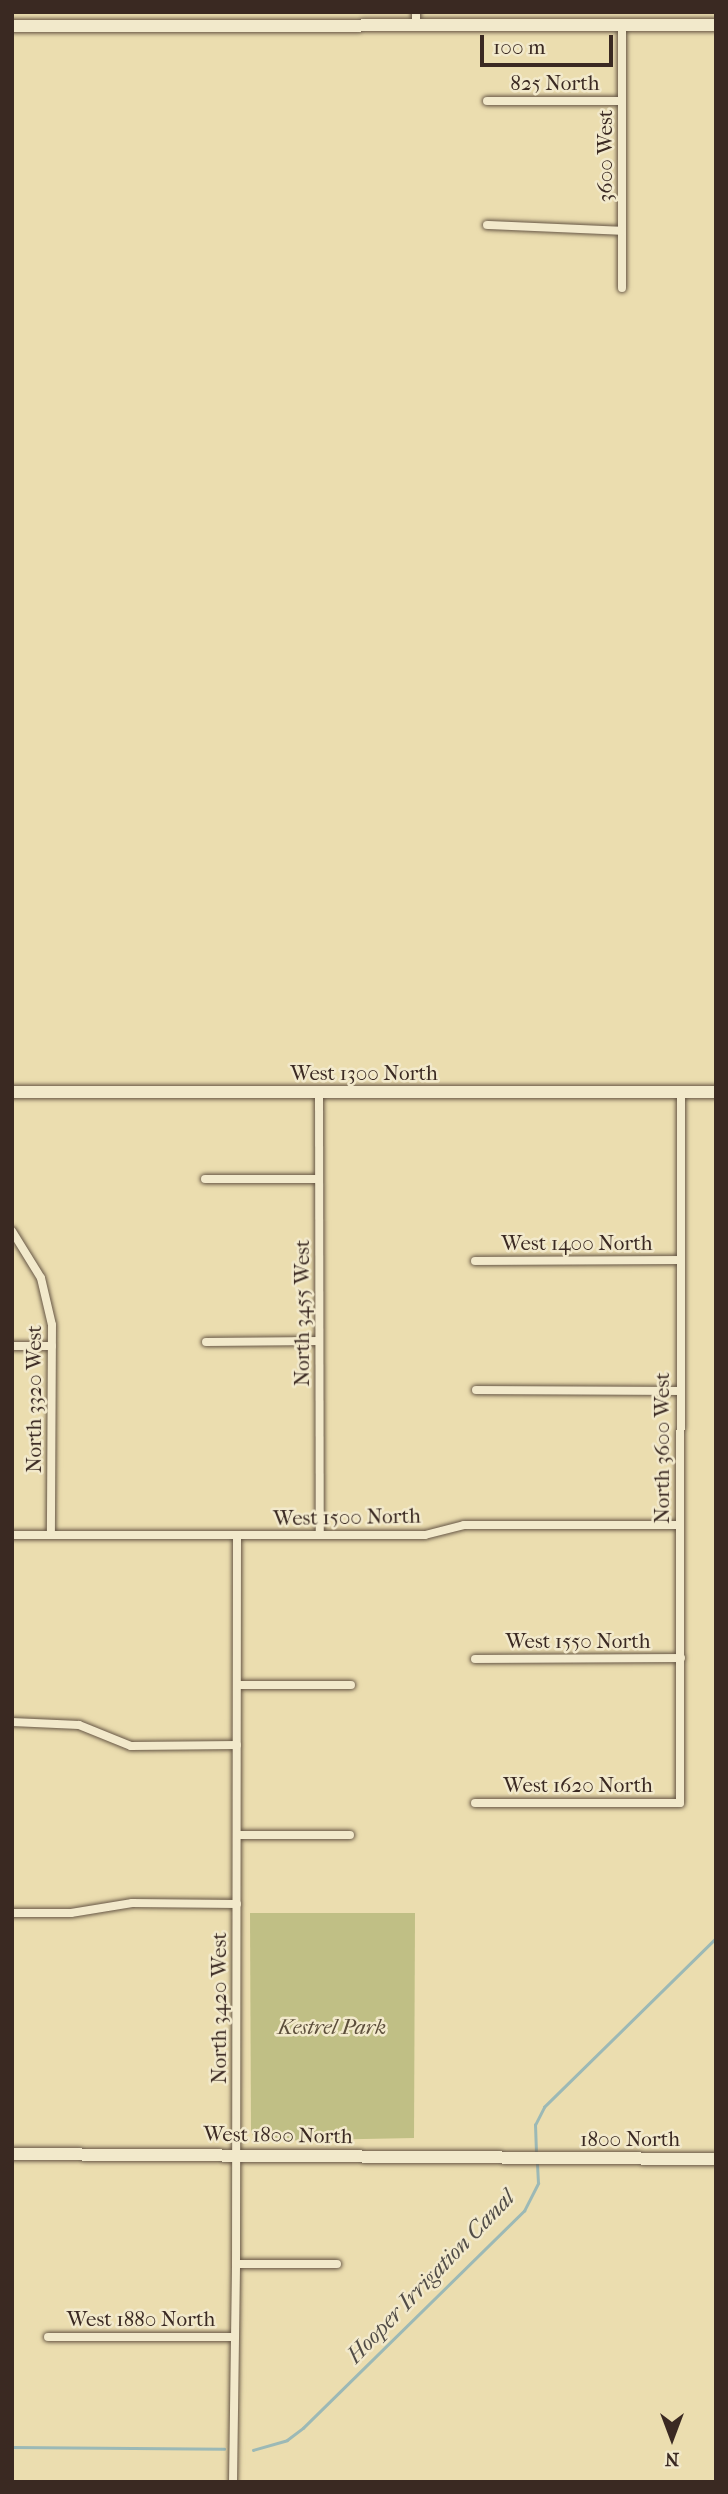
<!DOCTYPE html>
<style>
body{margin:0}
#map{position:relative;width:728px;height:2494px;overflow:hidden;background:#ebddaf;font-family:"IM FELL French Canon",serif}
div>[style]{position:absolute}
.green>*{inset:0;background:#c0bf85}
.stream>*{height:2.5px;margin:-1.25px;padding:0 1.25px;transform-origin:1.25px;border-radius:1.25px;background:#9cb9b6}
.roads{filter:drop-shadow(0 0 2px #665645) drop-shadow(0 0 2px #665645)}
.street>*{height:8px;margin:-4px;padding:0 4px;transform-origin:4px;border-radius:4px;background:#f2e9cb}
.secondary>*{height:12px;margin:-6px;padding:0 6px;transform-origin:6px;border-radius:6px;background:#f2e9cb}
span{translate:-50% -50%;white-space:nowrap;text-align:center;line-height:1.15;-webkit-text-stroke:5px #f2e9cb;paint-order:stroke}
.street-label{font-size:21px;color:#3a2922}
.park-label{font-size:21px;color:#5c4e3b;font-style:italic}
.water-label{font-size:23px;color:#524d47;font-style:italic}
.frame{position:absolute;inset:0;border:14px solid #3a2922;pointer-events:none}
.north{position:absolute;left:637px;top:2403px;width:70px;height:70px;-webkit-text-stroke:5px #f2e9cb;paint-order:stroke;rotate:180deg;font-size:19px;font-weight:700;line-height:28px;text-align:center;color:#3a2922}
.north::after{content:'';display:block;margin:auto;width:24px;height:32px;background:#3a2922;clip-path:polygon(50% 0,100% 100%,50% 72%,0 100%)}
.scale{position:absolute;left:480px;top:35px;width:133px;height:32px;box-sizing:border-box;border:4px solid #3a2922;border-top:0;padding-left:9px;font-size:21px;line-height:24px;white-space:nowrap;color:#3a2922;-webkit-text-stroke:5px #f2e9cb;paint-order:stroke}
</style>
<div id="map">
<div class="green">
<i style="clip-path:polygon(250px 1913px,415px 1913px,414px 2138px,263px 2141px,254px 2138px,251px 2131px)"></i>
</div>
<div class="stream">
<i style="left:536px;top:2153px;width:28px;rotate:-92deg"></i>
<i style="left:535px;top:2125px;width:20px;rotate:-63deg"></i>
<i style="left:544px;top:2107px;width:241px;rotate:-44.5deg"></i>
<i style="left:12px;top:2447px;width:212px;rotate:0.5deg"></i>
<i style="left:253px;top:2450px;width:35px;rotate:-16deg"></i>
<i style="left:287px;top:2440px;width:20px;rotate:-37deg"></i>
<i style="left:303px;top:2428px;width:310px;rotate:-44.5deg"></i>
<i style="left:524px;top:2211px;width:31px;rotate:-63deg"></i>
<i style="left:538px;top:2183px;width:20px;rotate:-93deg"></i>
</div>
<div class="roads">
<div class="street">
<i style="left:416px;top:12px;width:14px;rotate:90deg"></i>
<i style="left:622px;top:24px;width:264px;rotate:90deg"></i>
<i style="left:487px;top:101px;width:135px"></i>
<i style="left:487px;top:225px;width:135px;rotate:2.5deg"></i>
<i style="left:319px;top:1092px;width:443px;rotate:89.9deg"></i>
<i style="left:205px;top:1179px;width:114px"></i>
<i style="left:12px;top:1231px;width:55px;rotate:58.3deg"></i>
<i style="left:41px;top:1278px;width:48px;rotate:76.8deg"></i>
<i style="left:52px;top:1325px;width:210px;rotate:90.3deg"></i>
<i style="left:475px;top:1261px;width:204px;rotate:-0.3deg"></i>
<i style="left:206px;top:1342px;width:113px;rotate:-0.5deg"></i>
<i style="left:12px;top:1346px;width:40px"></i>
<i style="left:476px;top:1390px;width:203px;rotate:0.3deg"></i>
<i style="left:12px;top:1535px;width:413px"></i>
<i style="left:425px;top:1535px;width:40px;rotate:-14.4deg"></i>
<i style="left:464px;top:1525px;width:216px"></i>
<i style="left:475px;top:1659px;width:206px;rotate:-0.3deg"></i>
<i style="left:237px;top:1685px;width:114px"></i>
<i style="left:12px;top:1722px;width:67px;rotate:2.6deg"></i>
<i style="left:79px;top:1725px;width:56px;rotate:22deg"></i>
<i style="left:131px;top:1746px;width:106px;rotate:-0.5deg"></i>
<i style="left:475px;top:1803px;width:205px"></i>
<i style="left:680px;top:1803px;width:711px;rotate:-89.92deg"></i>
<i style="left:237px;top:1835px;width:113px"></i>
<i style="left:12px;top:1913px;width:59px"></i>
<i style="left:71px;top:1913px;width:62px;rotate:-9.3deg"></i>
<i style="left:132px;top:1903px;width:105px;rotate:0.5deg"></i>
<i style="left:236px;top:2264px;width:101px"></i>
<i style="left:48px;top:2337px;width:187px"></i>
<i style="left:233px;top:2482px;width:218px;rotate:-89.2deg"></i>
<i style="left:236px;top:2264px;width:729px;rotate:-89.92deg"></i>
</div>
<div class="secondary">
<i style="left:12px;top:26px;width:704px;rotate:-0.08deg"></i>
<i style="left:12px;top:1092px;width:704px"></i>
<i style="left:12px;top:2154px;width:704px;rotate:0.41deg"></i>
</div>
</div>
<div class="street-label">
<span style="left:555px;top:83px">825 North</span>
<span style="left:605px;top:156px;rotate:-90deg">3600 West</span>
<span style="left:364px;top:1073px">West 1300 North</span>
<span style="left:577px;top:1243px">West 1400 North</span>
<span style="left:302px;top:1313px;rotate:-90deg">North 3455 West</span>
<span style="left:34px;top:1399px;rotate:-90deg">North 3320 West</span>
<span style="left:662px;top:1448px;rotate:-90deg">North 3600 West</span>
<span style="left:347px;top:1517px;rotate:-1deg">West 1500 North</span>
<span style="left:578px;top:1641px">West 1550 North</span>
<span style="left:578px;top:1785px">West 1620 North</span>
<span style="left:219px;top:2008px;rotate:-90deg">North 3420 West</span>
<span style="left:278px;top:2135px;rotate:1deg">West 1800 North</span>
<span style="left:630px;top:2139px">1800 North</span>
<span style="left:141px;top:2319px">West 1880 North</span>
</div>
<div class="park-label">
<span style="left:332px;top:2027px">Kestrel Park</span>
</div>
<div class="water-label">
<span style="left:431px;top:2277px;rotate:-46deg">Hooper Irrigation Canal</span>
</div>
<div class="frame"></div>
<div class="north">N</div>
<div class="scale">100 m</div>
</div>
